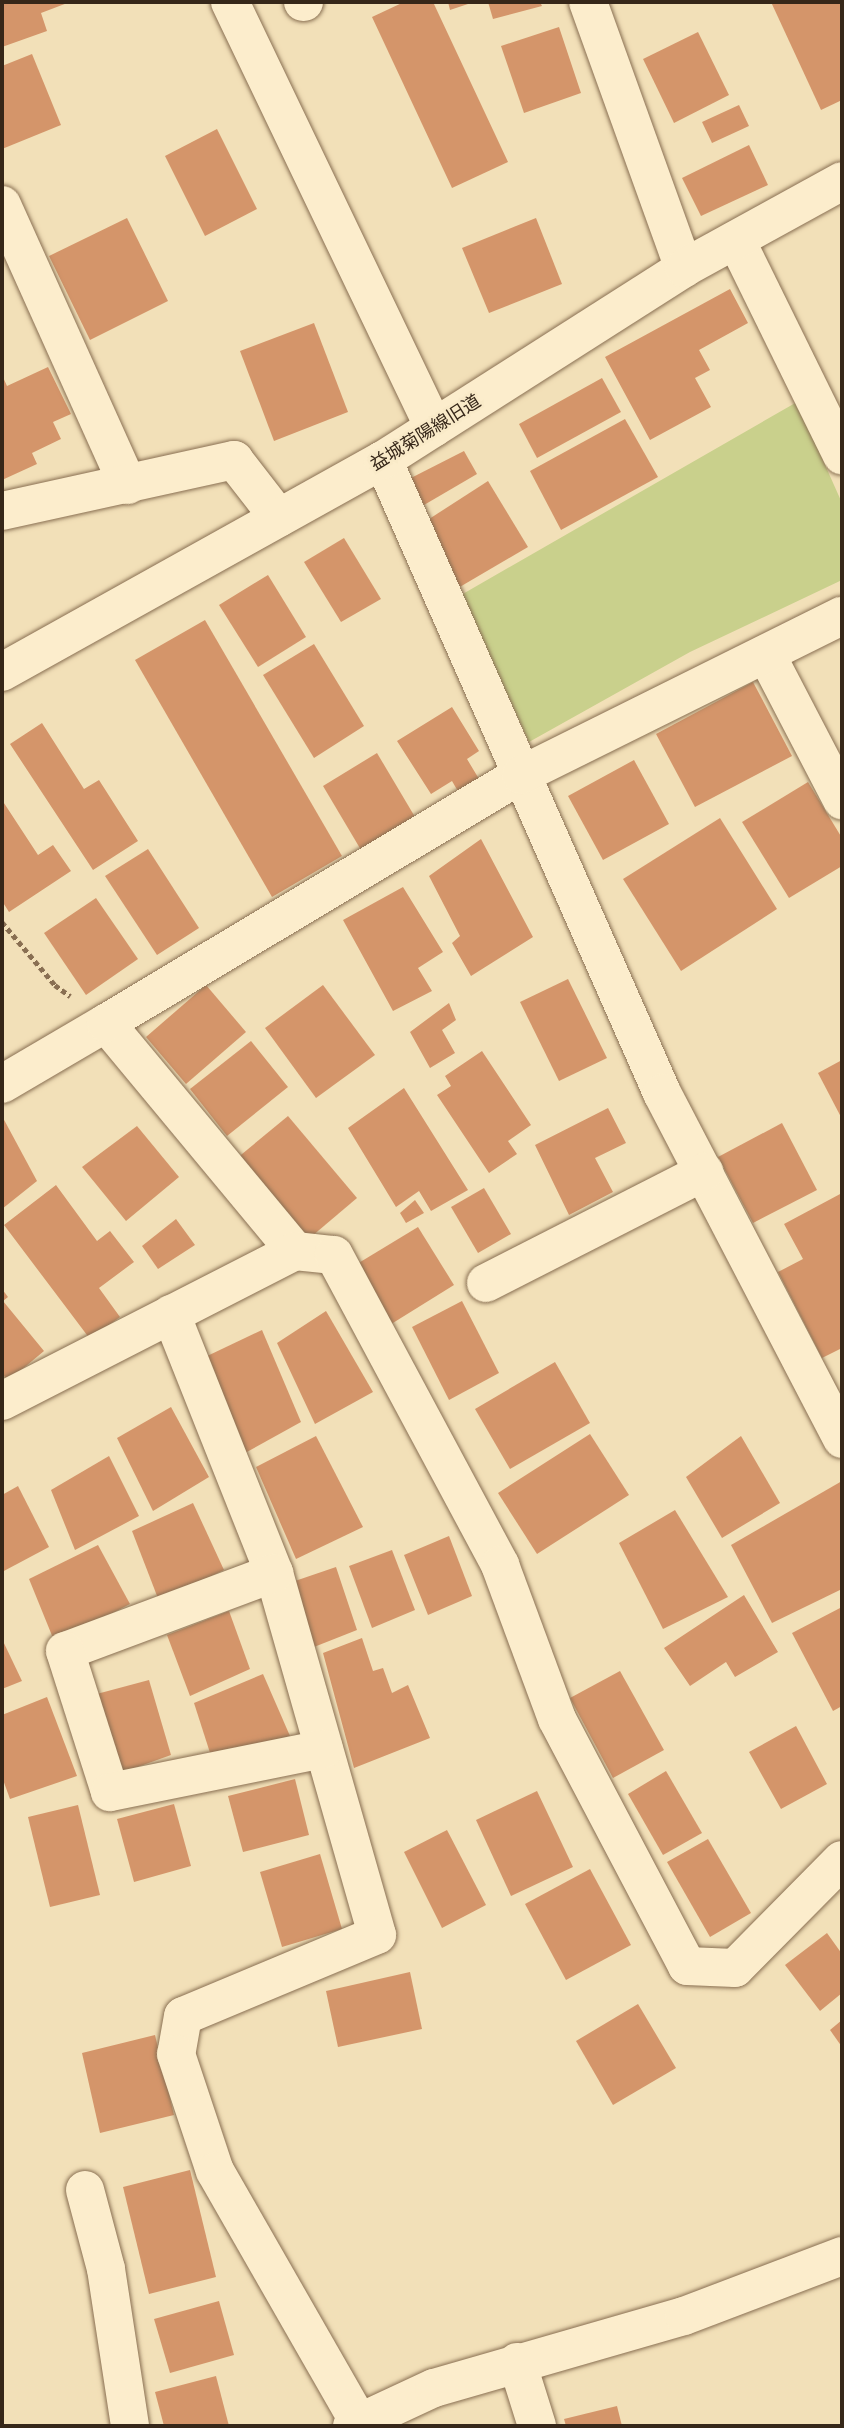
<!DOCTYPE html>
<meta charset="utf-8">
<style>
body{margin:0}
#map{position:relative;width:844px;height:2428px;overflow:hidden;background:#f2e0b8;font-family:"PT Serif","Noto Sans JP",serif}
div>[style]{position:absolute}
.green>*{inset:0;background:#c9d08c}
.building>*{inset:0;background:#d4956a}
.path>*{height:4.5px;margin-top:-2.25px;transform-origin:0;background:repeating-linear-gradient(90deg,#896f52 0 5px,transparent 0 8.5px)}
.roads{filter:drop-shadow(0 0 2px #896f52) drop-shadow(0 0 2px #896f52)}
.minor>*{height:38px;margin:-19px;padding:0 19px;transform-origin:19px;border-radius:19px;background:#fcedcc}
span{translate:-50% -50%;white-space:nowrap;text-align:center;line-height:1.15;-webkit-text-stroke:5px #f9eac8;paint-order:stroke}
.street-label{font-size:18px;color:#362719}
.frame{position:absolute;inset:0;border:4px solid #362719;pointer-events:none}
</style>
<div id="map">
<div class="green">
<i style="clip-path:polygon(797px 402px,842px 503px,842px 580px,690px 652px,529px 742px,461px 595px)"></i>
</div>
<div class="building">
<i style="clip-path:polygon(2px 2px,70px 2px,41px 13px,47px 31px,2px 47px)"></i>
<i style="clip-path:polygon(404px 2px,433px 2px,508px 162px,452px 188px,372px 17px)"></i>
<i style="clip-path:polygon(448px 2px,474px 2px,450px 10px)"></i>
<i style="clip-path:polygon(488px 2px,540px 2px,542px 6px,493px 19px)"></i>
<i style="clip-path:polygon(771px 2px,842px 2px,842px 100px,821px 110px)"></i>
<i style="clip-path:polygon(559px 27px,581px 93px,524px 113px,501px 46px)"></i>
<i style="clip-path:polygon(698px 32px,729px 95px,674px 123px,643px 59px)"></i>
<i style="clip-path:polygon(32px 54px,61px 125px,2px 149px,2px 66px)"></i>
<i style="clip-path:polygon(739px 105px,749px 126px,712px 143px,702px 122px)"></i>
<i style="clip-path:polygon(217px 129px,257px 209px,205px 236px,165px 156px)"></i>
<i style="clip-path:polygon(749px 145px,768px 185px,701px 216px,682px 178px)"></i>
<i style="clip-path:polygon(127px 218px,168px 301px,90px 340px,49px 256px)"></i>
<i style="clip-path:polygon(536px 218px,562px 284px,489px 313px,462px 248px)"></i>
<i style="clip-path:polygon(730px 289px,748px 323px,699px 350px,710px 370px,695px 378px,711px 407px,650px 440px,605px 357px)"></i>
<i style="clip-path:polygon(314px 323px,348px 412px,274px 441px,240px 351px)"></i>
<i style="clip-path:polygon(48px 367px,71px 414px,53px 422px,61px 439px,32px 453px,37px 464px,2px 480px,2px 375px,7px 386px)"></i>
<i style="clip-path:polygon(602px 378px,621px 412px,537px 458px,519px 424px)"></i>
<i style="clip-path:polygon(625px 419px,658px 477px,561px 530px,530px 471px)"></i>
<i style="clip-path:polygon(464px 451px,477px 474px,424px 505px,409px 479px)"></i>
<i style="clip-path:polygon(488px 481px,528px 547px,458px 588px,426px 521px)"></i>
<i style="clip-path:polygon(344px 538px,381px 599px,341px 622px,304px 562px)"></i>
<i style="clip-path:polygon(268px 575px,306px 637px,258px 667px,219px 605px)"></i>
<i style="clip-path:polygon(205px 620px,342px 856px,272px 897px,135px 660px)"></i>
<i style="clip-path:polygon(314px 644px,364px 726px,314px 758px,263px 675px)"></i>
<i style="clip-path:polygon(753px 682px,792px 756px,695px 807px,656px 734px)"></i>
<i style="clip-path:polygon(452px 707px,479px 751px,467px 759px,479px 779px,459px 793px,452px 781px,431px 794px,397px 741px)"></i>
<i style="clip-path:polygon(42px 723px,84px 789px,99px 780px,138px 841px,93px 870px,10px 744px)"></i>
<i style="clip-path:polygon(377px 753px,415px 817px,361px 850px,323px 786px)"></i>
<i style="clip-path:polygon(634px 760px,669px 824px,603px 860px,568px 796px)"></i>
<i style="clip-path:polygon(808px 782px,842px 838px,842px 866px,789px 898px,742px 822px)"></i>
<i style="clip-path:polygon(2px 800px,38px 855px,53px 845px,71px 871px,9px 912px,2px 901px)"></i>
<i style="clip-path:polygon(720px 818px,777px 909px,681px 971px,623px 879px)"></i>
<i style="clip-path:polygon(481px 839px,533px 937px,471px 976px,452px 943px,460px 936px,429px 876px)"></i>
<i style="clip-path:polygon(148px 849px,199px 928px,157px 955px,105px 876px)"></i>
<i style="clip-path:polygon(403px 887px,443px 952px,418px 968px,432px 991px,393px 1011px,343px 920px)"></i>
<i style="clip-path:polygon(96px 898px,138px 959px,86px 995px,44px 933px)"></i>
<i style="clip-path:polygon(568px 979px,607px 1058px,559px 1081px,520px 1002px)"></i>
<i style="clip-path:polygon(206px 985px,246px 1032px,186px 1084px,146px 1037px)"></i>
<i style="clip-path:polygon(323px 985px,375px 1055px,316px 1098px,265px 1028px)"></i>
<i style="clip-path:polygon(449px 1003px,456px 1020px,442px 1030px,455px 1053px,430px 1068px,410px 1032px)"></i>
<i style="clip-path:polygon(251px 1041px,288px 1087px,227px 1136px,190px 1089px)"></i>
<i style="clip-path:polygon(482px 1051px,531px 1125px,508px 1141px,517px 1154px,489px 1173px,437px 1095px,451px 1086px,445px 1076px)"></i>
<i style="clip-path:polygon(842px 1060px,842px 1119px,818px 1073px)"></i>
<i style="clip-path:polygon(404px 1088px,468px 1190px,431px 1211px,419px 1191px,396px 1207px,348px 1128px)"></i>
<i style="clip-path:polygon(608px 1108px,626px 1143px,595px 1158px,613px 1192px,569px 1215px,535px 1145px)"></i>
<i style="clip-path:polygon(2px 1116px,37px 1181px,2px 1209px)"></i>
<i style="clip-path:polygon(288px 1116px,357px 1198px,305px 1242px,236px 1159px)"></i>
<i style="clip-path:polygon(782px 1123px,817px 1190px,753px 1223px,718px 1157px)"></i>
<i style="clip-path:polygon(137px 1126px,179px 1177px,126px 1221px,82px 1167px)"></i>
<i style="clip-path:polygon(56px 1185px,97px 1241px,110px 1231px,134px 1262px,99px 1288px,120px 1317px,90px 1339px,4px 1225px)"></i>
<i style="clip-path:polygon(484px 1188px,511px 1234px,478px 1253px,451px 1207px)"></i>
<i style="clip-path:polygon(842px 1193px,842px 1348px,822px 1358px,778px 1272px,803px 1259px,784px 1224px)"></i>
<i style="clip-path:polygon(415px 1200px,424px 1213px,406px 1223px,400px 1213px)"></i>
<i style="clip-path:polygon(176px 1219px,195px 1245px,158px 1269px,142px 1246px)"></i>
<i style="clip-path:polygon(418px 1227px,454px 1285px,388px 1326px,352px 1267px)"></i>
<i style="clip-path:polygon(2px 1289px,8px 1297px,3px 1301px,44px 1351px,8px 1381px,2px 1373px)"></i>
<i style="clip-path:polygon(462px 1301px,499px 1373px,449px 1400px,412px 1327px)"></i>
<i style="clip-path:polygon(326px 1311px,373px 1392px,315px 1424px,277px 1343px)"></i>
<i style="clip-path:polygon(262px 1330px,301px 1422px,245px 1453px,203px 1358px)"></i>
<i style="clip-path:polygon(555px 1362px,590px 1423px,510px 1469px,475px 1409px)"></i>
<i style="clip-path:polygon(171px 1407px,209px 1477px,153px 1511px,117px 1438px)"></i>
<i style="clip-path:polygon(590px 1434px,629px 1495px,537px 1554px,498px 1493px)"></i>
<i style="clip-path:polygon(316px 1436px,363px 1527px,296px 1559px,256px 1467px)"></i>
<i style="clip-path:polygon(741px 1436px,780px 1503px,722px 1538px,686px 1477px)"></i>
<i style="clip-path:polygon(109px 1456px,139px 1516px,75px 1550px,51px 1490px)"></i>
<i style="clip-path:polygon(842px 1481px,842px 1589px,772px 1623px,731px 1545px)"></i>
<i style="clip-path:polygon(18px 1486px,49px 1547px,2px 1572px,2px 1495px)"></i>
<i style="clip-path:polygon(193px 1503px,224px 1570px,159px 1601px,132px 1531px)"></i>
<i style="clip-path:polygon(675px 1510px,728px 1597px,663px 1629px,619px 1543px)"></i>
<i style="clip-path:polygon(449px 1536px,472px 1596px,428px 1615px,404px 1555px)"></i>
<i style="clip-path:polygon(98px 1545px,130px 1604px,55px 1643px,29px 1579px)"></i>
<i style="clip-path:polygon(392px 1550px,415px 1610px,372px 1628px,349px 1566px)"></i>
<i style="clip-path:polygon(336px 1567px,357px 1630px,314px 1647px,295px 1581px)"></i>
<i style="clip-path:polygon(744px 1595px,778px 1652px,735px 1677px,726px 1662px,690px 1686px,664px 1648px)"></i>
<i style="clip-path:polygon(842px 1607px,842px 1706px,833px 1711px,792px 1633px)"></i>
<i style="clip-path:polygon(229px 1611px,250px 1669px,190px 1696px,167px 1635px)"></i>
<i style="clip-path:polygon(362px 1638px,373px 1671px,383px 1668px,392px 1693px,408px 1685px,430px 1738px,354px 1768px,323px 1653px)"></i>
<i style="clip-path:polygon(2px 1639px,22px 1681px,2px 1689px)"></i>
<i style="clip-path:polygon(620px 1671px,664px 1750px,613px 1778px,570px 1698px)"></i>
<i style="clip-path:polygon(263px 1674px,290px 1736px,212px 1759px,194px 1703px)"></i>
<i style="clip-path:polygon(149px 1680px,171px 1755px,118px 1774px,93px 1695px)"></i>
<i style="clip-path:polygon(47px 1697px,77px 1776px,10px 1799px,2px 1777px,2px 1715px)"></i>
<i style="clip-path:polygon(796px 1726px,827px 1784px,781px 1809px,749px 1752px)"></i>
<i style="clip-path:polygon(666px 1771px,702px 1833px,663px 1855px,628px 1794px)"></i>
<i style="clip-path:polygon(295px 1779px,309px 1835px,243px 1852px,228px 1796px)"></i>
<i style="clip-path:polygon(537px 1791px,573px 1867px,511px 1896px,476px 1820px)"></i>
<i style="clip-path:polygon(174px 1804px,191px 1866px,134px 1882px,117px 1819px)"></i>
<i style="clip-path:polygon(78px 1805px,100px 1895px,50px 1907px,28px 1817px)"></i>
<i style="clip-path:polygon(447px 1830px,486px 1905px,442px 1928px,404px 1852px)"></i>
<i style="clip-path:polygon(708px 1839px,751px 1913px,710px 1937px,667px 1862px)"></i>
<i style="clip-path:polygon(320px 1854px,342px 1929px,282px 1947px,260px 1872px)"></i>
<i style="clip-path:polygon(590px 1869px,631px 1945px,566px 1980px,525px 1904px)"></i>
<i style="clip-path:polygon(827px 1933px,842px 1954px,842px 1993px,820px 2011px,785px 1965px)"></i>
<i style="clip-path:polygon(410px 1972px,422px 2029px,338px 2047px,326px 1991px)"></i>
<i style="clip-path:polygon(638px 2004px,676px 2068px,613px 2105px,576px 2041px)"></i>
<i style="clip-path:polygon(842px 2020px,842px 2047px,830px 2030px)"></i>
<i style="clip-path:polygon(155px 2035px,174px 2115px,100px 2133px,82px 2053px)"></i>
<i style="clip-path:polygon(190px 2170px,216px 2277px,149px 2294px,123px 2187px)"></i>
<i style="clip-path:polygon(219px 2301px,234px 2355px,170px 2373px,154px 2319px)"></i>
<i style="clip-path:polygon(216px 2376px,229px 2426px,164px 2426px,155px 2392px)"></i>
<i style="clip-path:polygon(617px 2406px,622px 2426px,566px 2426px,564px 2419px)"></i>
</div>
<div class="path">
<i style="left:2px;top:922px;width:82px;rotate:49.9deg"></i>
<i style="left:55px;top:985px;width:19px;rotate:36deg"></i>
</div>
<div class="roads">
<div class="minor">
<i style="left:230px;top:2px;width:472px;rotate:64.4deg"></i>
<i style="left:303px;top:2px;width:1px"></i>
<i style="left:588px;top:2px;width:283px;rotate:70.2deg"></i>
<i style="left:2px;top:205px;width:307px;rotate:65.8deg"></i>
<i style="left:736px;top:240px;width:240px;rotate:63.8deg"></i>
<i style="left:383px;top:460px;width:692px;rotate:66.21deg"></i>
<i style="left:662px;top:1093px;width:390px;rotate:62.5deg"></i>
<i style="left:2px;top:511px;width:238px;rotate:-12.4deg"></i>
<i style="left:234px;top:460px;width:73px;rotate:52.2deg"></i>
<i style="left:766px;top:654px;width:165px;rotate:62.5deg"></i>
<i style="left:2px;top:672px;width:436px;rotate:-29.1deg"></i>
<i style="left:383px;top:460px;width:357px;rotate:-32.5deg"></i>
<i style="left:684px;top:268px;width:180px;rotate:-28.8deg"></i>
<i style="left:2px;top:1084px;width:121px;rotate:-30.4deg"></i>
<i style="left:295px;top:1251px;width:296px;rotate:-129.7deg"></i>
<i style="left:106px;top:1023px;width:483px;rotate:-30.9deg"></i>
<i style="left:521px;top:775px;width:358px;rotate:-26.4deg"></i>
<i style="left:486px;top:1283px;width:245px;rotate:-27deg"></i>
<i style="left:171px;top:1314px;width:279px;rotate:68.3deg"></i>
<i style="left:274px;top:1573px;width:376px;rotate:74.1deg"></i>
<i style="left:377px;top:1935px;width:210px;rotate:157.3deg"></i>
<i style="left:183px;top:2016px;width:39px;rotate:100deg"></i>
<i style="left:176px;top:2054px;width:123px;rotate:71.6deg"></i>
<i style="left:215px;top:2171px;width:288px;rotate:60.2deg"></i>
<i style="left:2px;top:1401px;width:329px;rotate:-27.1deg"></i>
<i style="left:295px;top:1251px;width:39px;rotate:6deg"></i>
<i style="left:334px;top:1255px;width:352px;rotate:61.8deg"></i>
<i style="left:500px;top:1565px;width:164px;rotate:69.7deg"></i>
<i style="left:557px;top:1719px;width:279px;rotate:62.2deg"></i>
<i style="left:687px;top:1966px;width:48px;rotate:2.4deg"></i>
<i style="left:735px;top:1968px;width:152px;rotate:-45.3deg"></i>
<i style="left:274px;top:1573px;width:223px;rotate:159.5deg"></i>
<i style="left:65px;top:1651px;width:148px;rotate:72.3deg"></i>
<i style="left:110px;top:1792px;width:218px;rotate:-11.4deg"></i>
<i style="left:85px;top:2190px;width:82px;rotate:75.1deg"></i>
<i style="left:106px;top:2269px;width:159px;rotate:81.3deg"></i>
<i style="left:517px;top:2362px;width:67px;rotate:72.6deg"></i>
<i style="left:352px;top:2426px;width:90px;rotate:-24.9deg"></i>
<i style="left:434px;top:2388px;width:260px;rotate:-16.1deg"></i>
<i style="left:684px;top:2316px;width:169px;rotate:-20.8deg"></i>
</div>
</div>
<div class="street-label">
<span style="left:425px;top:432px;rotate:-32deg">益城菊陽線旧道</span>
</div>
<div class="frame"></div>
</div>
